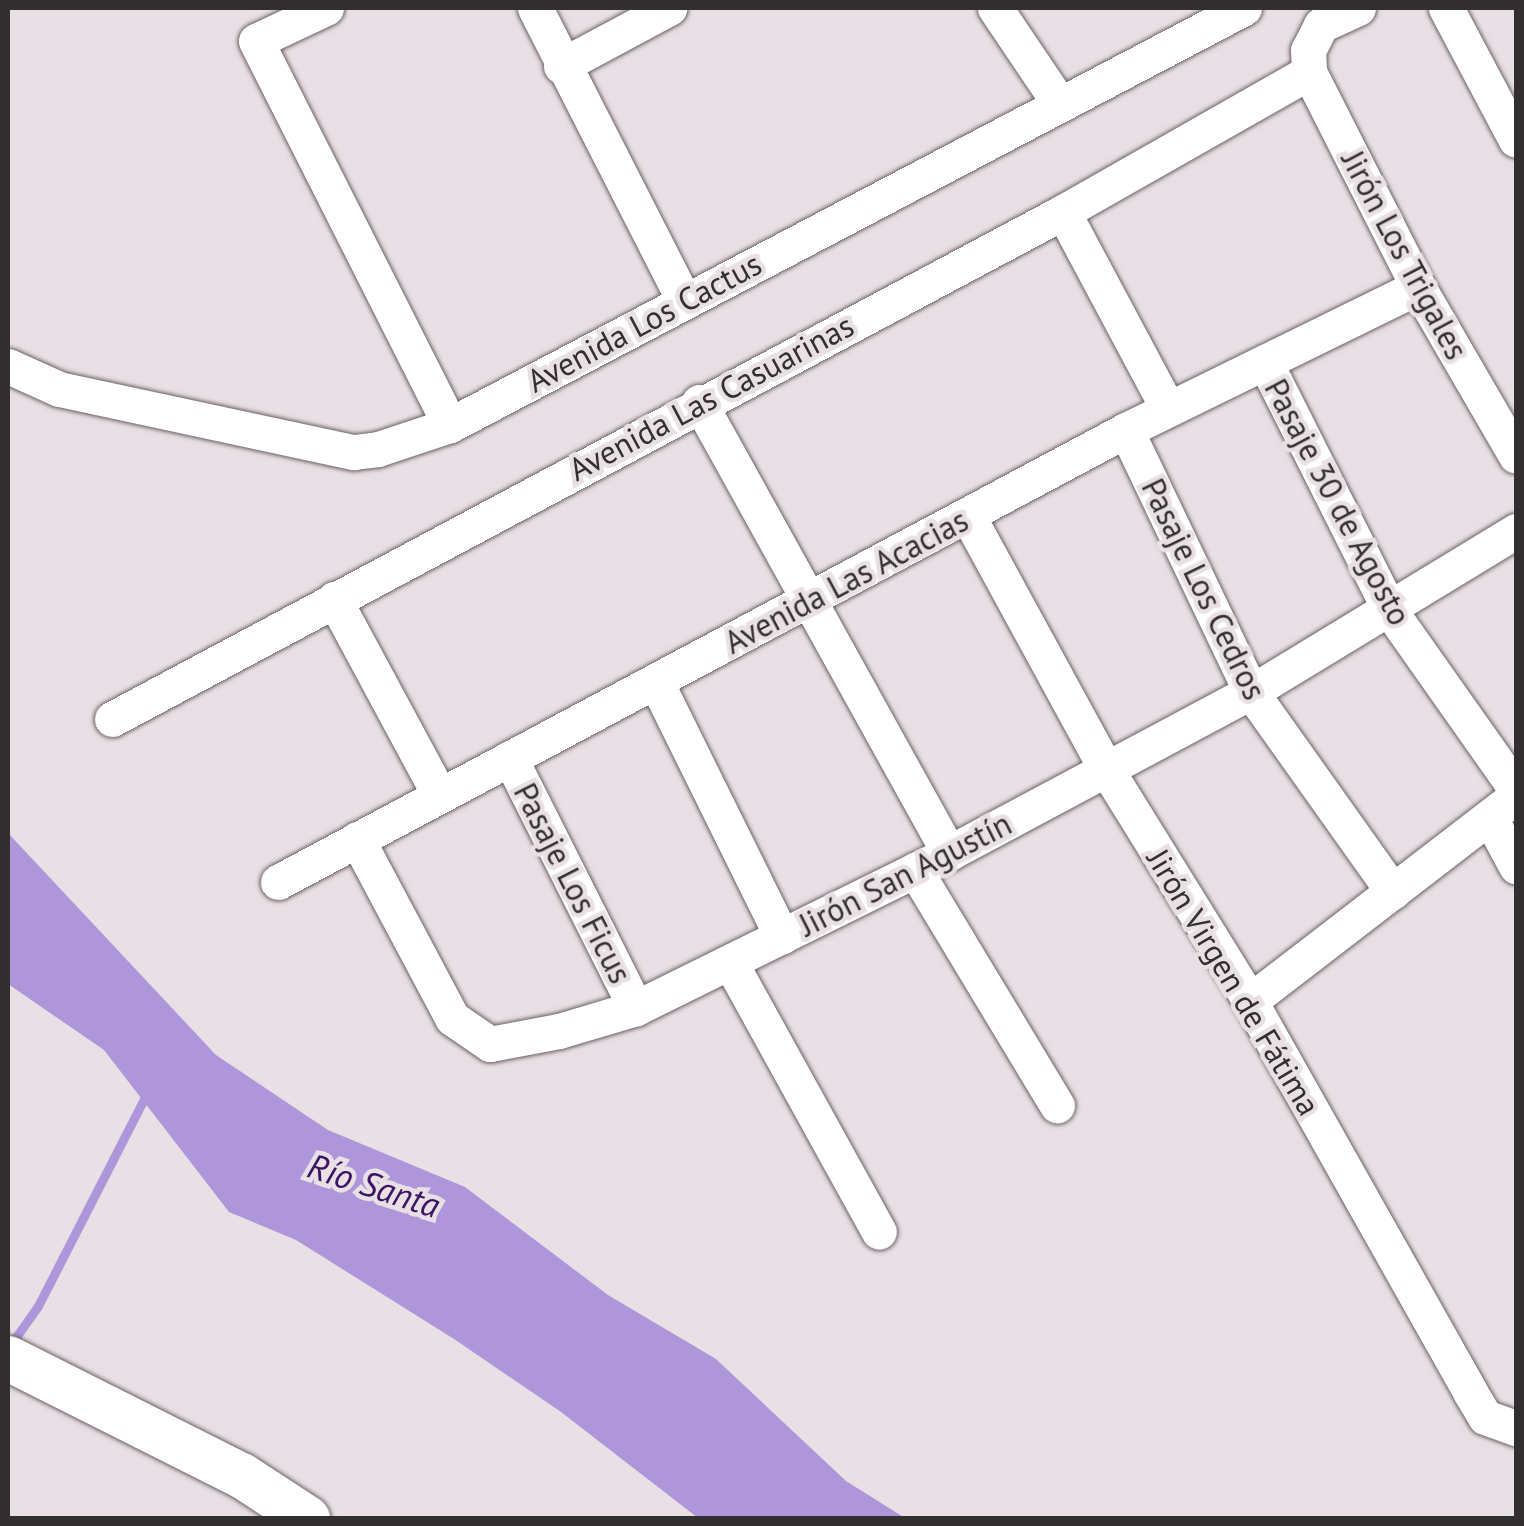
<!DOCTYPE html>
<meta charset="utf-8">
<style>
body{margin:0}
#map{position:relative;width:1524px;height:1526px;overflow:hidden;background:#e9e0e5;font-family:"PT Sans",sans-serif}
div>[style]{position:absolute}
.water>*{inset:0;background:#af96db}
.stream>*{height:9px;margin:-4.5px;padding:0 4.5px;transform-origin:4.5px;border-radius:4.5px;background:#af96db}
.roads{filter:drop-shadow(0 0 2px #696166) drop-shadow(0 0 2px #696166)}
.minor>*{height:35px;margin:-17.5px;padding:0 17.5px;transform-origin:17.5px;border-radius:17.5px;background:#fff}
.major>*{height:45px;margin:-22.5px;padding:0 22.5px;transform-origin:22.5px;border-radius:22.5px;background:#fff}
span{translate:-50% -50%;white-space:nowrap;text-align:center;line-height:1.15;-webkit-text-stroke:9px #e9e0e5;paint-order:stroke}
.street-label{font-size:32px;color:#322f31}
.water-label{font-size:35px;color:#3b1464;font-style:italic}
.frame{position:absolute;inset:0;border:10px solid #322f31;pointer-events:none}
</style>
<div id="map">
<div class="water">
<i style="clip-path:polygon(8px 833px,216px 1055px,328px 1130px,465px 1187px,608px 1295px,716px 1359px,846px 1481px,905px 1518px,698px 1518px,561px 1412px,454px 1339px,296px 1240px,229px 1212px,104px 1050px,8px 984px)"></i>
</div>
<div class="stream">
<i style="left:9px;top:1347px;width:50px;rotate:-54.7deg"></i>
<i style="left:38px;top:1306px;width:239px;rotate:-62.9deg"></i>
</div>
<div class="roads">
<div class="minor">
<i style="left:326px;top:8px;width:77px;rotate:154.8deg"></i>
<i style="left:256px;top:41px;width:430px;rotate:63.2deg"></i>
<i style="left:535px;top:8px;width:328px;rotate:63deg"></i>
<i style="left:995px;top:8px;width:115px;rotate:56deg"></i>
<i style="left:1358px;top:8px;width:41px;rotate:155.3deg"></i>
<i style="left:1321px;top:25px;width:28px;rotate:117deg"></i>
<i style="left:1308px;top:50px;width:22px;rotate:87deg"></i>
<i style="left:1309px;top:72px;width:241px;rotate:63.1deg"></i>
<i style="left:1418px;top:287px;width:195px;rotate:59.9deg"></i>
<i style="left:1446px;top:8px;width:149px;rotate:62.1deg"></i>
<i style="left:561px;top:66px;width:123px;rotate:-28.2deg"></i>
<i style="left:1063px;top:212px;width:223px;rotate:61.9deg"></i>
<i style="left:1265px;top:362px;width:280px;rotate:63.3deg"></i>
<i style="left:1391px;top:612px;width:217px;rotate:54.8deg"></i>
<i style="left:8px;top:366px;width:56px;rotate:24.3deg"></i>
<i style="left:59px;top:389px;width:302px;rotate:12.1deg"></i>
<i style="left:354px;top:452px;width:24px;rotate:-7deg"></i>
<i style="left:378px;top:449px;width:76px;rotate:-18.4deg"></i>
<i style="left:450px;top:425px;width:897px;rotate:-27.71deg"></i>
<i style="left:699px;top:402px;width:516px;rotate:61deg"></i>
<i style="left:1126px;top:430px;width:290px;rotate:64.5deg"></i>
<i style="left:1251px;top:692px;width:245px;rotate:54.6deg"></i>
<i style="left:968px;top:516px;width:286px;rotate:61.4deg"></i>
<i style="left:1105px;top:767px;width:275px;rotate:58.2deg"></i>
<i style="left:1250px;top:1001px;width:449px;rotate:60.6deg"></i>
<i style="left:1470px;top:1392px;width:29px;rotate:59deg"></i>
<i style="left:1485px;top:1417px;width:33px;rotate:20deg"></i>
<i style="left:334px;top:599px;width:221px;rotate:61.7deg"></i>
<i style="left:656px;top:682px;width:284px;rotate:63.7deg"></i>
<i style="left:112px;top:719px;width:1078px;rotate:-28.06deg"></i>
<i style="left:1063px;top:212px;width:283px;rotate:-29.6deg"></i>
<i style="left:510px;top:758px;width:280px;rotate:63.3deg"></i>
<i style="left:1490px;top:818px;width:55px;rotate:61.6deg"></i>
<i style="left:357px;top:839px;width:203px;rotate:62deg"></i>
<i style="left:452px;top:1018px;width:46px;rotate:34.4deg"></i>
<i style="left:490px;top:1044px;width:70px;rotate:-10.7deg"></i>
<i style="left:559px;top:1031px;width:80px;rotate:-16.6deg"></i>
<i style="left:636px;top:1008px;width:349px;rotate:-26.3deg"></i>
<i style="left:949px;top:853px;width:342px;rotate:-28.1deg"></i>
<i style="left:1251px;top:692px;width:310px;rotate:-31.3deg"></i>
<i style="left:915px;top:870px;width:275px;rotate:58.9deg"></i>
<i style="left:278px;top:882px;width:961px;rotate:-28.06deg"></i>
<i style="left:1126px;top:430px;width:325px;rotate:-26.1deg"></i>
<i style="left:730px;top:962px;width:308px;rotate:61.1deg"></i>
<i style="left:1250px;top:1001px;width:336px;rotate:-37.6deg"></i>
</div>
<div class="major">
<i style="left:8px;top:1358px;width:261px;rotate:26.7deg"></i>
<i style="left:241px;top:1475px;width:79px;rotate:33.1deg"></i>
</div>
</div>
<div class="street-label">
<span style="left:1405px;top:255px;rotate:62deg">Jirón Los Trigales</span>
<span style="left:644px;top:322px;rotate:-28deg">Avenida Los Cactus</span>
<span style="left:711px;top:397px;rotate:-28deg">Avenida Las Casuarinas</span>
<span style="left:1338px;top:502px;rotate:62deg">Pasaje 30 de Agosto</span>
<span style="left:846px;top:581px;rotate:-28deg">Avenida Las Acacias</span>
<span style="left:1204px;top:589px;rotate:64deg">Pasaje Los Cedros</span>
<span style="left:905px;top:874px;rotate:-27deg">Jirón San Agustín</span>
<span style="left:573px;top:883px;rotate:63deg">Pasaje Los Ficus</span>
<span style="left:1234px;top:982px;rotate:59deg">Jirón Virgen de Fátima</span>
</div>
<div class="water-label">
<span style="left:374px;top:1185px;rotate:18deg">Río Santa</span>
</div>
<div class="frame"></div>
</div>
